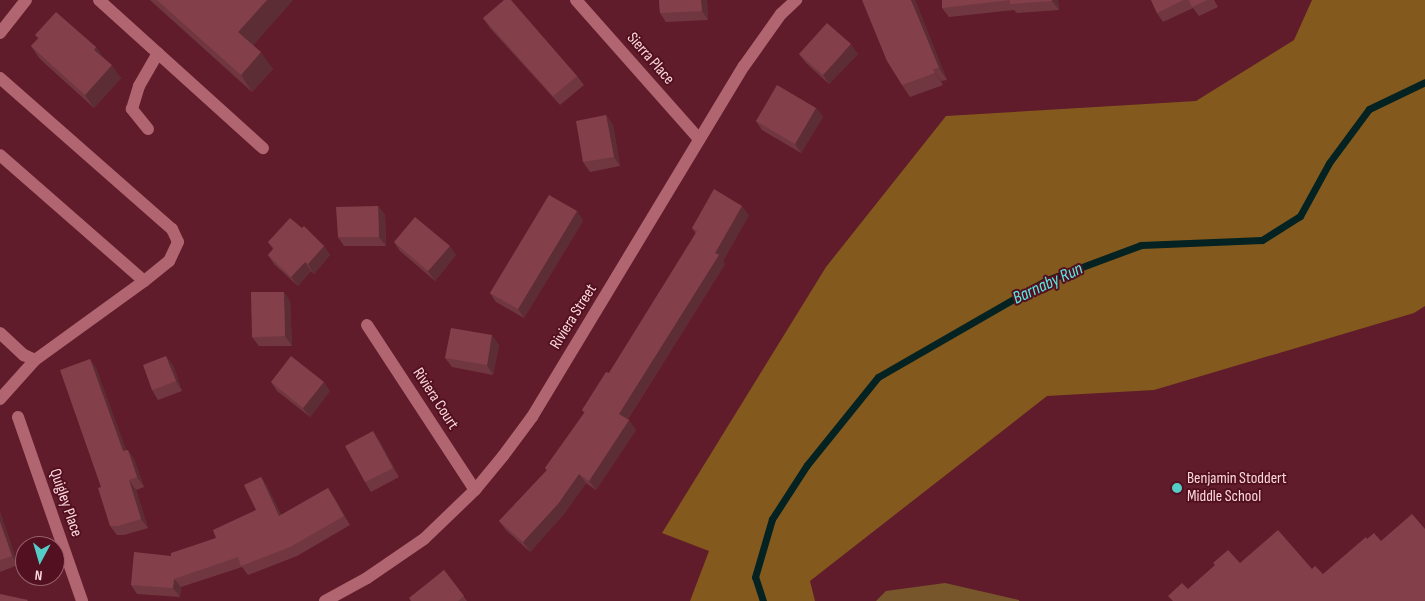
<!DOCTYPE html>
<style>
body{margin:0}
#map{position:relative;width:1425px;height:601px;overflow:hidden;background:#601c2b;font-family:"Sofia Sans Condensed",sans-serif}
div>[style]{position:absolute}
.green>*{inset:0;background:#78562b}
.forest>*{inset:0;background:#83591d}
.stream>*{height:7px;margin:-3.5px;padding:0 3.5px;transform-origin:3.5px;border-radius:3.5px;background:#032221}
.service>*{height:12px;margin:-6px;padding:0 6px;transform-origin:6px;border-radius:6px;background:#b16570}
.minor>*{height:12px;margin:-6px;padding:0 6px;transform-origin:6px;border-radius:6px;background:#b16570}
.wall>*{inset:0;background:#713740}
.shaded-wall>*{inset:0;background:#5c2d34}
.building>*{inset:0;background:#83404b}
.dots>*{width:14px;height:14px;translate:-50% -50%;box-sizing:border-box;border:2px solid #531021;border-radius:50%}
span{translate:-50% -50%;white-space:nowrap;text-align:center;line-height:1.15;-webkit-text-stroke:4px #531021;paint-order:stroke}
.street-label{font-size:16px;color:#fcd9dc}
.poi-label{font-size:16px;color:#fcd9dc}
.left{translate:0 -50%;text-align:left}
.water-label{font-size:18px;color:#5aeae3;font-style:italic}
.north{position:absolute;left:15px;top:536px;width:50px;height:50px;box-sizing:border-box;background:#531021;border:1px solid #97606c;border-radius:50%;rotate:186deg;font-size:14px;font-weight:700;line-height:20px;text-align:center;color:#fcd9dc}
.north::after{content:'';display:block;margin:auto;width:18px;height:22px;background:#54cdc8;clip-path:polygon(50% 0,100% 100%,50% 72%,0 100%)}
</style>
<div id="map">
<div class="green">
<i style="clip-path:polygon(945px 583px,1019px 600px,1019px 601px,876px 601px,886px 591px)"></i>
</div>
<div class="forest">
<i style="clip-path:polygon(1312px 0,1425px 0,1425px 306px,1414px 313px,1154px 390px,1047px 396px,810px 581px,815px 601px,690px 601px,709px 551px,662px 533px,826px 267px,946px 116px,1196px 101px,1294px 40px)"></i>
</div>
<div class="stream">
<i style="left:763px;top:601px;width:25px;rotate:-108deg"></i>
<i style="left:755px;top:577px;width:60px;rotate:-73.7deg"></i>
<i style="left:772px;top:519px;width:64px;rotate:-57.1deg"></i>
<i style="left:807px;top:465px;width:113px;rotate:-51.1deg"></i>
<i style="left:878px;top:377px;width:195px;rotate:-29.9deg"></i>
<i style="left:1047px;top:280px;width:100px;rotate:-20.4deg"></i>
<i style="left:1141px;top:245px;width:121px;rotate:-2.4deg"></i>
<i style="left:1262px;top:240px;width:45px;rotate:-32.3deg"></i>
<i style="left:1300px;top:216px;width:60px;rotate:-61.3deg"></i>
<i style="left:1329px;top:163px;width:67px;rotate:-53.5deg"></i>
<i style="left:1369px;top:109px;width:62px;rotate:-25.7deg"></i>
</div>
<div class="service">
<i style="left:99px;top:0;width:221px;rotate:42.1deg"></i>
<i style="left:0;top:33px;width:42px;rotate:-51.8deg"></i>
<i style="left:0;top:78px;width:229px;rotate:41.3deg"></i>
<i style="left:172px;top:229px;width:14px;rotate:65deg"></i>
<i style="left:178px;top:242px;width:21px;rotate:115deg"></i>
<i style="left:169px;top:261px;width:32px;rotate:141deg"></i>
<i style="left:144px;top:281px;width:191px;rotate:-138.8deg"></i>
<i style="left:148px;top:129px;width:26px;rotate:-129deg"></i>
<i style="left:132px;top:109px;width:24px;rotate:-73deg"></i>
<i style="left:139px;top:86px;width:38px;rotate:-60deg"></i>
<i style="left:0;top:333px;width:33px;rotate:43deg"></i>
<i style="left:24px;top:355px;width:12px;rotate:24deg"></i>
<i style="left:35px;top:360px;width:135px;rotate:-35.9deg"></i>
<i style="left:0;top:399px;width:52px;rotate:-48.1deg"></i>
</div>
<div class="minor">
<i style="left:576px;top:0;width:186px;rotate:48.5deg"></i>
<i style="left:367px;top:325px;width:197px;rotate:56.8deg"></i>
<i style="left:18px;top:417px;width:195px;rotate:70.8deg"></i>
<i style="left:325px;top:601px;width:48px;rotate:-28.7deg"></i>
<i style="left:367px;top:578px;width:69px;rotate:-34.4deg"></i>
<i style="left:424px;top:539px;width:71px;rotate:-43.9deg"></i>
<i style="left:475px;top:490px;width:44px;rotate:-50.5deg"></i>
<i style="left:503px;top:456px;width:49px;rotate:-53.4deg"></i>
<i style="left:532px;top:417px;width:410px;rotate:-58.9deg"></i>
<i style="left:744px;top:66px;width:64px;rotate:-54.6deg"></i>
<i style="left:781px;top:14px;width:21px;rotate:-43deg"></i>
</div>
<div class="wall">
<i style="clip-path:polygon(150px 0,293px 0,253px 45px,273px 69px,252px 92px)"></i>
<i style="clip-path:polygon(659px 0,707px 0,708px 20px,666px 22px,660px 13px)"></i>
<i style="clip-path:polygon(915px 0,947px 80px,941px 81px,943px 85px,910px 97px,902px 85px)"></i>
<i style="clip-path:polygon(942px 0,1058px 0,1059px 10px,1017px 13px,1014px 10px,949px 17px,942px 8px)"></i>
<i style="clip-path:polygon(1151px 0,1214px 0,1218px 7px,1199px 16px,1193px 8px,1163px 22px,1157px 13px)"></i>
<i style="clip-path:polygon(483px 18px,577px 76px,584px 85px,560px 105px,490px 28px)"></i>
<i style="clip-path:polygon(35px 35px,96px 47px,102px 56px,121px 78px,94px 108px,40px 59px,31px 46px,38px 38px)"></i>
<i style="clip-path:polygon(799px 54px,858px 54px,829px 84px,806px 63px)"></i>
<i style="clip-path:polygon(816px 108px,823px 117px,801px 153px,762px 130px,756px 121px)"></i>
<i style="clip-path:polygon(606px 115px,613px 125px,620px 166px,590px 172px,583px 162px)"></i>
<i style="clip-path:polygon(378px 206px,385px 215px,386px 246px,344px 246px,338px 237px)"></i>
<i style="clip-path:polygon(577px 211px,583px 221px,524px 318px,496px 302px,490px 293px)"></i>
<i style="clip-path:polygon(749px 215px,723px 261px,725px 264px,628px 419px,636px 430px,596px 490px,586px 483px,564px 514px,530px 552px,506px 530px,499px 521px,547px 470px,545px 468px,584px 413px,582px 410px,609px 373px,696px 234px,692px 228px)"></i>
<i style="clip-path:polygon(302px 228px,324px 246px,330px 255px,314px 274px,311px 271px,298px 286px,274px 264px,268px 255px,273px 249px,268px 242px)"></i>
<i style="clip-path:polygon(394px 242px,456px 255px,435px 281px,400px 251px)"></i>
<i style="clip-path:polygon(290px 301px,292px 346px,259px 346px,252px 337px)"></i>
<i style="clip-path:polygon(499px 345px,493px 375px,452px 367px,445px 358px)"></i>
<i style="clip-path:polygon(90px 359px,96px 368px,126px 450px,134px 459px,144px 487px,136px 490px,148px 528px,124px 535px,117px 535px,110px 526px)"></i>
<i style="clip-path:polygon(173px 365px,182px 391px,158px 400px,152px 390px)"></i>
<i style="clip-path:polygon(271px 382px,330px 391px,310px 417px,277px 391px)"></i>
<i style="clip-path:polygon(379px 440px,399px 477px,371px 492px,365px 482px)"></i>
<i style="clip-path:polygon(261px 477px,267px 486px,281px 515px,328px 488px,334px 497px,350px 525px,297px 556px,248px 575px,242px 567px,181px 587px,180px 597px,137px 594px,131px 585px,171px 556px,216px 538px,256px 510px)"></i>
<i style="clip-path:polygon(0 512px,18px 565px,0 572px)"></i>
<i style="clip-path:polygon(444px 570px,467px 601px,411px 601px)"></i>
</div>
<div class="shaded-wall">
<i style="clip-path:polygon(267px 0,293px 0,250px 49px,238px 32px)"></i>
<i style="clip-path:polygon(701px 0,707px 0,708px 20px,702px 11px)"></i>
<i style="clip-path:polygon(911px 0,915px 0,947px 80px,939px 68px)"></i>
<i style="clip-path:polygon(1052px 0,1058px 0,1059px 10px,1052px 1px)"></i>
<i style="clip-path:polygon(851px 44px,858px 54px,829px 84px,823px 75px)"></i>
<i style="clip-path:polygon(96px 47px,105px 60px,94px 50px)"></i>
<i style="clip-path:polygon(261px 52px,273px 69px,252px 92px,241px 75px)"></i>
<i style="clip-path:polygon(112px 65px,121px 78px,94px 108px,85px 95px)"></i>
<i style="clip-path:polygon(933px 69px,941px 81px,943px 85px,935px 73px)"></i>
<i style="clip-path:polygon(816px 108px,823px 117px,801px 153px,795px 144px)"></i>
<i style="clip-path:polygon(606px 115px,613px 125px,620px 166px,614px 157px)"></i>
<i style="clip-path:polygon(378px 206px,385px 215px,386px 246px,379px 237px)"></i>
<i style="clip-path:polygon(742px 206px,749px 215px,723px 261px,725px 264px,625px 423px,619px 414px,715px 253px)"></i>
<i style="clip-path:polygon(577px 211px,583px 221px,524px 318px,518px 309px)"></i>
<i style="clip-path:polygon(324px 246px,330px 255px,314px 274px,308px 264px)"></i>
<i style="clip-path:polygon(450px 246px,456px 255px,435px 281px,428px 271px)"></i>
<i style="clip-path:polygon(305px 262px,311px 271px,298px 286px,291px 277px)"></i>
<i style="clip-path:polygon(284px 292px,290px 301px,292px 346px,285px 336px)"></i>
<i style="clip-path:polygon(492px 335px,499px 345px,493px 375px,487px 365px)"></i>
<i style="clip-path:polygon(166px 356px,173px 365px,182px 391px,176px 381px)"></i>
<i style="clip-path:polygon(90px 359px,96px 368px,130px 461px,123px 451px)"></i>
<i style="clip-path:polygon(324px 382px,330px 391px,310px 417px,303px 408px)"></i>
<i style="clip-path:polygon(629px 420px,636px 430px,596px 490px,589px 481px)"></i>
<i style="clip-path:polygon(373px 431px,379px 440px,399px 477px,393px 468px)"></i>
<i style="clip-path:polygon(128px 450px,134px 459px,144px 487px,137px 477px)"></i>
<i style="clip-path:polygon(579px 474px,586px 483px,564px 514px,530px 552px,523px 542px)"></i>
<i style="clip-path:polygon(261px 477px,267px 486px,285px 525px,279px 516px)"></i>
<i style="clip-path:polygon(129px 480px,136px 490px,148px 528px,141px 519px)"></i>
<i style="clip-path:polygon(328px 488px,334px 497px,350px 525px,344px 516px)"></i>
<i style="clip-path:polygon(0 512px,18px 565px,12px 556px,0 522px)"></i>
<i style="clip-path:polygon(174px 579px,181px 587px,180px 597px,173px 588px)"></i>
</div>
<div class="building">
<i style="clip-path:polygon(157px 0,267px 0,238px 32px,261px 52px,241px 75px)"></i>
<i style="clip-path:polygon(504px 0,511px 0,577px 76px,553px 96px,483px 18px)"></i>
<i style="clip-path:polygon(659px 0,701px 0,702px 11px,660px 13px)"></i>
<i style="clip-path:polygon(862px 0,911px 0,939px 68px,933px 69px,935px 73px,902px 85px,887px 61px)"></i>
<i style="clip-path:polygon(942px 0,1052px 0,1052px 1px,1010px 4px,1010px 0,942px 8px)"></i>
<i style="clip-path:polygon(1151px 0,1183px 0,1157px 13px)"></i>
<i style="clip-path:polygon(1189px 0,1207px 0,1192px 7px)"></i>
<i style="clip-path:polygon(56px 12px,96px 47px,94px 50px,112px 65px,85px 95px,31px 46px,39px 38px,35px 35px)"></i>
<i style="clip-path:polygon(827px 23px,851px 44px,823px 75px,799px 54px)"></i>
<i style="clip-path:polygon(777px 85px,816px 108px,795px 144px,756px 121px)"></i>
<i style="clip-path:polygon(606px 115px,614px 157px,583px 162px,576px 121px)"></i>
<i style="clip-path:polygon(714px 189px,742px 206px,715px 253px,719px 255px,619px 414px,629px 420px,589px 481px,579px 474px,558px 504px,523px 542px,499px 521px,547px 470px,545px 468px,585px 412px,582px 410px,606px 372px,609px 373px,697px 231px,692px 228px)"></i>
<i style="clip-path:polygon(549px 195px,577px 211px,518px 309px,490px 293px)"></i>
<i style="clip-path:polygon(378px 206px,379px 237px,338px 237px,336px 207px)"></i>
<i style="clip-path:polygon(415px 217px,450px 246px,428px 271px,394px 242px)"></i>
<i style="clip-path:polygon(290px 218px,302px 228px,304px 226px,324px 246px,308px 264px,305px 262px,291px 277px,268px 255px,274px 248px,268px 242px)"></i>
<i style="clip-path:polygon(251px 292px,284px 292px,285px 336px,252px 337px)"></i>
<i style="clip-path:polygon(451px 328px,492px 335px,487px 365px,445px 358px)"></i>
<i style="clip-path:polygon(166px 356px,176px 381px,152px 390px,143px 365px)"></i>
<i style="clip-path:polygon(291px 356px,324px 382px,303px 408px,271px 382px)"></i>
<i style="clip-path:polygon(90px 359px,123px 451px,128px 450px,137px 477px,129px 480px,141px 519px,118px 526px,110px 526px,98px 488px,101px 487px,60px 370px)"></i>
<i style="clip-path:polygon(373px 431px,393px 468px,365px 482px,345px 446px)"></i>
<i style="clip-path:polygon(261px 477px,279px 516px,328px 488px,344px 516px,290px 547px,241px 566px,238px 557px,174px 579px,173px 588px,131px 585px,134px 552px,171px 556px,171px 553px,216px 538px,213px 530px,256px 510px,244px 485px)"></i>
<i style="clip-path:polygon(1412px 514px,1425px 529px,1425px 601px,1173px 601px,1168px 596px,1182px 583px,1188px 589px,1215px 565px,1213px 563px,1228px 550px,1240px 563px,1278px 530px,1312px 569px,1315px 566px,1323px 574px,1366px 537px,1367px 539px,1374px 533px,1381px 541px)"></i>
<i style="clip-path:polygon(0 522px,12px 556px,0 560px)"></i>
<i style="clip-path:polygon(444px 570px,464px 596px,458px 601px,411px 601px,409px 598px)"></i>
<i style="clip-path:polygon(0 594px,28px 600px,27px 601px,0 601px)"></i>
</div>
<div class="dots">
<i style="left:1177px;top:488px;background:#54cdc8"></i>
</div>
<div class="street-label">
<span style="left:650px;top:59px;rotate:49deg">Sierra Place</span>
<span style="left:574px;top:317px;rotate:-58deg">Riviera Street</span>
<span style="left:435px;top:399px;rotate:57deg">Riviera Court</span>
<span style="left:65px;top:503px;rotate:71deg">Quigley Place</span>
</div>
<div class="poi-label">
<span class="left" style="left:1187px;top:488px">Benjamin Stoddert<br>Middle School</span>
</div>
<div class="water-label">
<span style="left:1048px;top:284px;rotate:-25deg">Barnaby Run</span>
</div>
<div class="north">N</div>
</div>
